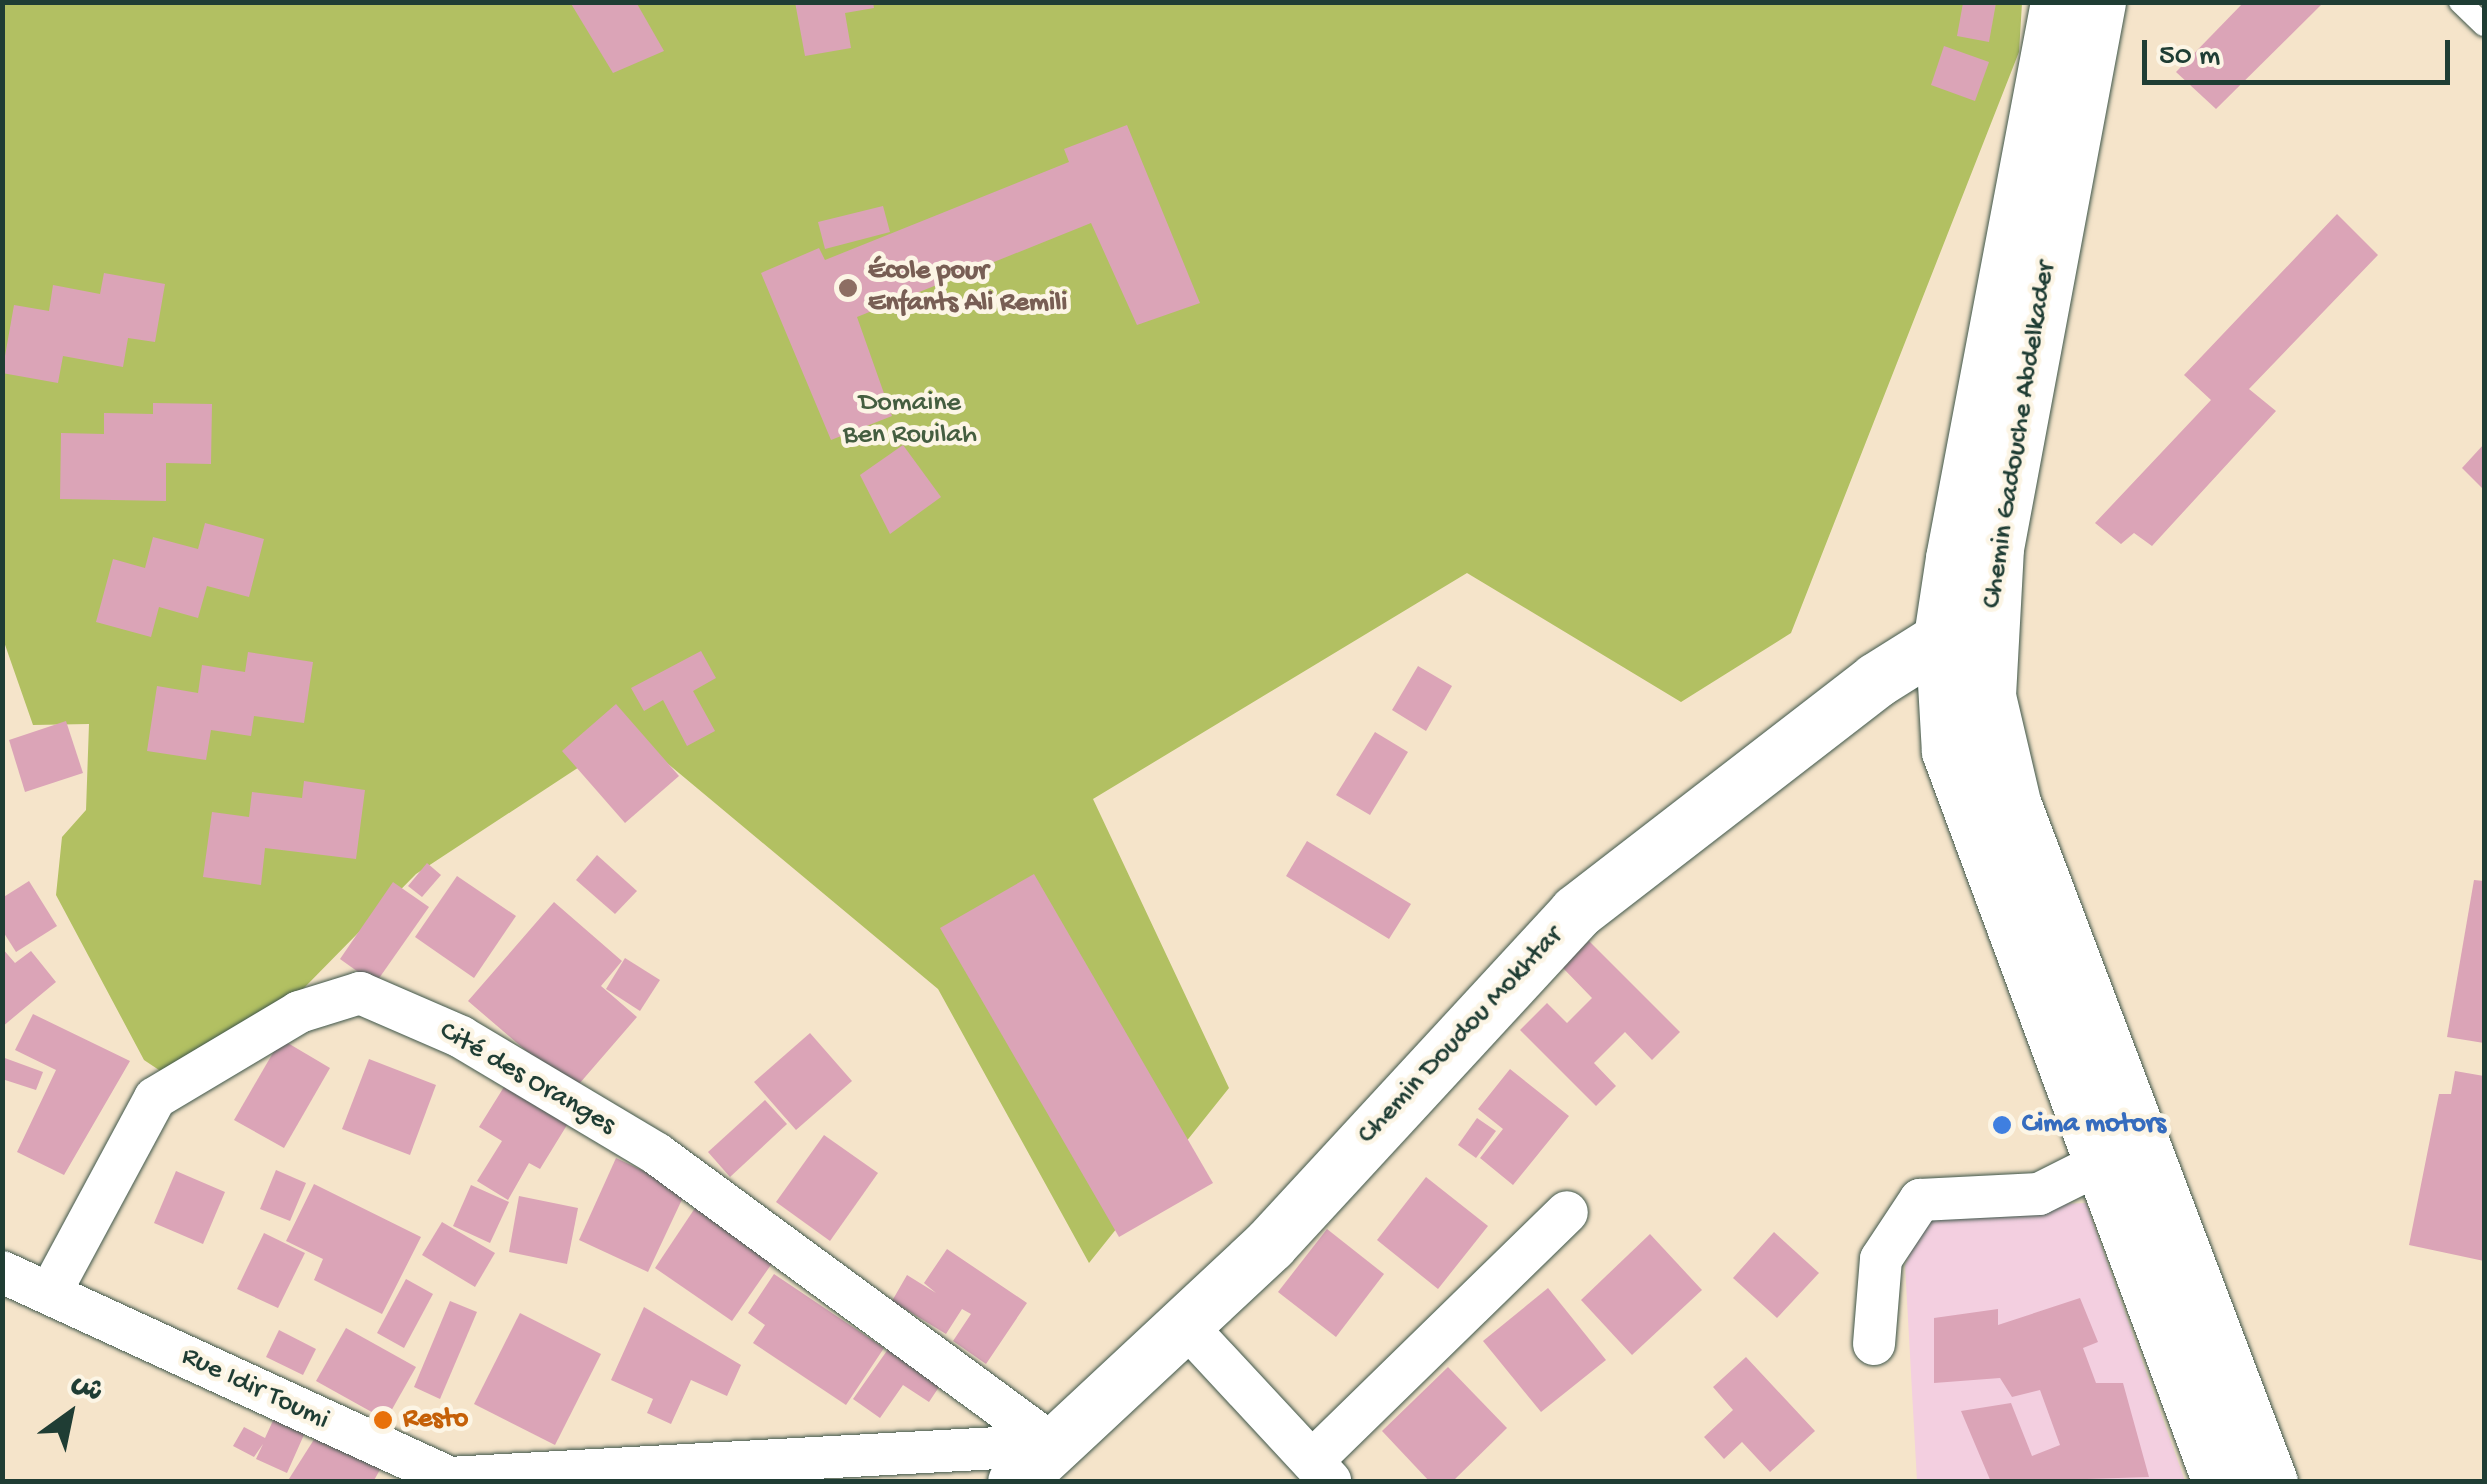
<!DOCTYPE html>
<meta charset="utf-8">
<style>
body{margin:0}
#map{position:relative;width:2487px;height:1484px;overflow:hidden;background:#f5e4ca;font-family:"Gochi Hand","Playpen Sans Arabic",sans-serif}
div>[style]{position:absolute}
.built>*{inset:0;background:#f3cfe0}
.green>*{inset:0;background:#b2c062}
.building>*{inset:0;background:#dba4b7}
.roads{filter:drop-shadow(0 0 2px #3f564a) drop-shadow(0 0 2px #3f564a)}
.service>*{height:22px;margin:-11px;padding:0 11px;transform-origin:11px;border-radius:11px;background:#fff}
.minor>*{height:42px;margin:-21px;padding:0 21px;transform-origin:21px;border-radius:21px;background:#fff}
.tertiary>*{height:55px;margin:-27.5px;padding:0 27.5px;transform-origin:27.5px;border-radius:27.5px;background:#fff}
.secondary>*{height:55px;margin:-27.5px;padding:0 27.5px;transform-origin:27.5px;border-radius:27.5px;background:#fff}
.dots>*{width:28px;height:28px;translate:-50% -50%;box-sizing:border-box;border:5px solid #fcf5e5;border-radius:50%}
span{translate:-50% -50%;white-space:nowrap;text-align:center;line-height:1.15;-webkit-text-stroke:9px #fcf5e5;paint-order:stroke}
.education-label{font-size:28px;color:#785e54;font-weight:700}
.left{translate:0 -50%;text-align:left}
.park-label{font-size:28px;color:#445e40}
.street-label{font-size:28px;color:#1f3d34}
.shop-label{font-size:28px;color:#366cbe;font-weight:700}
.food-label{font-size:28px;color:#c56008;font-weight:700}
.frame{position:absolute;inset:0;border:5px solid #1f3d34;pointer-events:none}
.north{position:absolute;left:20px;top:1364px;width:100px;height:100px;-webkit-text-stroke:8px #fcf5e5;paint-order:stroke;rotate:33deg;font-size:28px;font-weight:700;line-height:40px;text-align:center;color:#1f3d34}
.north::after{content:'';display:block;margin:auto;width:35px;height:45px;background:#1f3d34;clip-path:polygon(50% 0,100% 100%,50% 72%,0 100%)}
.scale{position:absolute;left:2142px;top:40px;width:308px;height:45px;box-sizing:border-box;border:5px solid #1f3d34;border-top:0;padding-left:12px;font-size:30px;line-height:35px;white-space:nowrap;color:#1f3d34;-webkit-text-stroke:8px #fcf5e5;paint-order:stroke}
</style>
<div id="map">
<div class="built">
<i style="clip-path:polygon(2086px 1203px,2185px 1481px,1917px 1481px,1905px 1265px,1920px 1230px,1945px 1208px)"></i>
</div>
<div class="green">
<i style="clip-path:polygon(2px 3px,2022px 3px,2019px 52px,1791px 633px,1681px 702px,1467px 573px,1093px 799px,1229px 1088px,1089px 1263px,938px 989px,631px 733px,416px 874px,303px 989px,165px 1074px,144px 1060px,56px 895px,62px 837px,86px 810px,89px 724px,33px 725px,3px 639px)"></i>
</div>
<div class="building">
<i style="clip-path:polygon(570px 2px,636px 2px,664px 51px,613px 73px)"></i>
<i style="clip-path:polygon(795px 2px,873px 2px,874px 8px,845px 13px,851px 48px,805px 56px)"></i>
<i style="clip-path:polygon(2244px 2px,2324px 2px,2216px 109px,2176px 72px)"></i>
<i style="clip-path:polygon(1963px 3px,1996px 3px,1989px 42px,1957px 36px)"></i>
<i style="clip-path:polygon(1944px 46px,1989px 62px,1975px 101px,1931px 85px)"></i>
<i style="clip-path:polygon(1127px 125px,1200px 303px,1137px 325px,1091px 223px,857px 317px,892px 416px,831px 440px,761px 273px,819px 248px,825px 260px,1069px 162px,1064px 149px)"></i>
<i style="clip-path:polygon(883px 206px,890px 232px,825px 249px,818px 222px)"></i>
<i style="clip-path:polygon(2337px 214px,2378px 255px,2249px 389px,2276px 411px,2152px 546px,2134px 533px,2121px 544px,2095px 523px,2211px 400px,2184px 375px)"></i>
<i style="clip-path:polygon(104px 273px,165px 284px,155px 342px,128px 338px,123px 367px,63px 356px,58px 383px,2px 373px,14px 305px,49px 311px,53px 285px,100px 294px)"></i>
<i style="clip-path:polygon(153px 403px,212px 404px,211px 464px,166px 463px,166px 501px,60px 499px,61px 433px,104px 434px,104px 413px,153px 414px)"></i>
<i style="clip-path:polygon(2484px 444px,2484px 490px,2462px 468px)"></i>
<i style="clip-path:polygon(903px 445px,941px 497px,890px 534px,860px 475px)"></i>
<i style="clip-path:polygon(205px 523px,264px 539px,249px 597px,207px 586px,198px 618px,159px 607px,151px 637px,96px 622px,113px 559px,145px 568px,153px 537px,198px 549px)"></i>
<i style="clip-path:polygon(701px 651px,716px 678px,693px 691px,715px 731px,687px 746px,663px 700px,644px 711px,631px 688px)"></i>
<i style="clip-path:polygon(248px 652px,313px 662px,304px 723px,254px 716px,251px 736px,211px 730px,206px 760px,147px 751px,157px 686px,198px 693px,202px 665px,245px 672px)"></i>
<i style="clip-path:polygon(1418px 666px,1452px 686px,1426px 731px,1392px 710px)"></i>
<i style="clip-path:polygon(616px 704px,679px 776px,625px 823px,562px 751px)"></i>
<i style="clip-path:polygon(66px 721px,83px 773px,25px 792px,9px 740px)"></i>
<i style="clip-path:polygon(1375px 732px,1408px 752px,1370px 815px,1336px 795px)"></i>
<i style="clip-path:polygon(304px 781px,365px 790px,356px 859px,265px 848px,261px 885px,203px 877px,212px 812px,249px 817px,252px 792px,302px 798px)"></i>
<i style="clip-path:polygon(1307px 841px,1411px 904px,1389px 939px,1286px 876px)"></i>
<i style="clip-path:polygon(597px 855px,637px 891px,615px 914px,576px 880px)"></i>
<i style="clip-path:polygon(427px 863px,441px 875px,422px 897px,408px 886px)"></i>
<i style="clip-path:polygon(1034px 874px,1213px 1183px,1119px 1237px,940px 928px)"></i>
<i style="clip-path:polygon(457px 876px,516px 916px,474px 978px,415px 937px)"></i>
<i style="clip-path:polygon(2474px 880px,2484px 881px,2484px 1043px,2447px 1037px)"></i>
<i style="clip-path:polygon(29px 881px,57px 926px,16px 952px,2px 930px,2px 898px)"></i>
<i style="clip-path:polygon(393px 882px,429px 907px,375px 984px,340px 959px)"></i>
<i style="clip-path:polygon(554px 902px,622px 961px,601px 986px,637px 1017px,573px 1091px,468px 1001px)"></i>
<i style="clip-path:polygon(1589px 941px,1680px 1032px,1652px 1060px,1625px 1032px,1594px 1063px,1616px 1086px,1596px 1106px,1520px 1030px,1547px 1003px,1567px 1023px,1592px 998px,1562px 967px)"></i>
<i style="clip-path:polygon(2px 948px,15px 963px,31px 951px,56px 982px,2px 1027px)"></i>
<i style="clip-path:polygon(625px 958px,660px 980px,640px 1011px,606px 989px)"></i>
<i style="clip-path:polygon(33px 1014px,130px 1061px,64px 1175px,17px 1152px,56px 1070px,15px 1050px)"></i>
<i style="clip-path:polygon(810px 1033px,852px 1081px,796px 1130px,754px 1082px)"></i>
<i style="clip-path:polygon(281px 1039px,330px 1068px,284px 1148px,234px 1120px)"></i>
<i style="clip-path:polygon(2px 1057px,43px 1072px,36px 1090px,2px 1079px)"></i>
<i style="clip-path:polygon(369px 1059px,436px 1085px,410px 1155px,342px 1129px)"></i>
<i style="clip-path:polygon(1510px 1069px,1569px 1116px,1513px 1185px,1480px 1158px,1503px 1129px,1478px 1109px)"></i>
<i style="clip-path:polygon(2455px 1071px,2484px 1076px,2484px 1261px,2409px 1245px,2439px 1094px,2451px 1094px)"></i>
<i style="clip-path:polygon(512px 1074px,575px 1112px,540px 1169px,529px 1163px,508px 1200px,477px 1181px,502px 1141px,479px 1127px)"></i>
<i style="clip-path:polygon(765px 1100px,787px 1124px,730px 1177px,708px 1152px)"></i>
<i style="clip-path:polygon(1477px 1118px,1496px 1131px,1476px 1158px,1458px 1145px)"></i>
<i style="clip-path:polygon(824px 1135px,878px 1173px,830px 1241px,776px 1202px)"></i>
<i style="clip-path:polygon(616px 1158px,686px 1191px,648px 1272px,579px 1240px)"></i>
<i style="clip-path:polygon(276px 1170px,306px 1183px,290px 1221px,260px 1209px)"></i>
<i style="clip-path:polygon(176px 1171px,225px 1192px,203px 1244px,154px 1223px)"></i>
<i style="clip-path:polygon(1426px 1177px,1488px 1226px,1438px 1289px,1377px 1240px)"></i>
<i style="clip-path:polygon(314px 1184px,421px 1237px,382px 1314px,314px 1280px,323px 1259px,286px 1241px)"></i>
<i style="clip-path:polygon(471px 1185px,509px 1202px,490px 1243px,453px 1226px)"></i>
<i style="clip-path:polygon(519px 1196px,578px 1208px,567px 1264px,509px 1252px)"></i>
<i style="clip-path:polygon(697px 1205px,775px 1259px,732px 1321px,655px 1268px)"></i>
<i style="clip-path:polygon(442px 1222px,495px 1253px,475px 1287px,422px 1255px)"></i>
<i style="clip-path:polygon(1327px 1229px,1384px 1274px,1336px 1337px,1278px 1292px)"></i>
<i style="clip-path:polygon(1774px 1232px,1819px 1273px,1777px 1318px,1733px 1278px)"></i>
<i style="clip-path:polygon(264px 1233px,305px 1253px,278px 1308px,237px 1289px)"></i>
<i style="clip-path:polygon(1650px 1234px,1702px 1290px,1632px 1355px,1581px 1300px)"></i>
<i style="clip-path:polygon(947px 1249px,1027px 1303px,986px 1364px,953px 1341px,971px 1314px,962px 1309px,946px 1334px,892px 1301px,907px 1275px,936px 1293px,924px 1283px)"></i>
<i style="clip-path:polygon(774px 1274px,884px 1348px,846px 1405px,753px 1343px,765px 1325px,748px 1313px)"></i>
<i style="clip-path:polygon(406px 1279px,433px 1294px,404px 1348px,377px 1333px)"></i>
<i style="clip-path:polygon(1548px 1288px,1606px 1360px,1541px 1412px,1483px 1341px)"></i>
<i style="clip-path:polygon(2080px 1298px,2098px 1342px,2083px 1348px,2096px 1383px,2123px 1383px,2149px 1477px,1991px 1482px,1961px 1411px,2011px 1403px,2032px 1456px,2060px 1445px,2040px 1390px,2012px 1397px,2000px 1378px,1934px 1383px,1934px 1318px,1998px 1309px,1998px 1325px)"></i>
<i style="clip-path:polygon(450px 1301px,477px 1312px,440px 1399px,414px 1387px)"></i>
<i style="clip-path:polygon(644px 1307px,741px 1365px,727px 1396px,691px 1380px,671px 1424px,647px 1413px,653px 1399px,611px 1380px)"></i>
<i style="clip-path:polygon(520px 1313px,601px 1354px,555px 1445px,474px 1404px)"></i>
<i style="clip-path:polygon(346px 1328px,416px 1367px,386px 1420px,316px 1381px)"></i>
<i style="clip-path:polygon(279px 1330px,316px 1349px,303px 1375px,266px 1357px)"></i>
<i style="clip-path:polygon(891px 1345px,943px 1381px,929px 1402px,903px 1385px,880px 1418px,853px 1399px)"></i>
<i style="clip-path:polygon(1746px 1357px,1815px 1431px,1770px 1472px,1742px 1442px,1724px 1459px,1704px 1437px,1733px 1410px,1713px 1387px)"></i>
<i style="clip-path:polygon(1448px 1367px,1507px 1428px,1452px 1482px,1430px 1482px,1382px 1431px)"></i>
<i style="clip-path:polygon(276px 1414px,307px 1428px,287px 1473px,256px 1459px,263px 1444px,254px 1457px,233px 1446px,244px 1427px,265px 1438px)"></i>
<i style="clip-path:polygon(320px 1430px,381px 1468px,373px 1482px,287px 1482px)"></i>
</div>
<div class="roads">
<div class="service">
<i style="left:2460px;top:2px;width:33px;rotate:44deg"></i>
</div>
<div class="minor">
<i style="left:2px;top:1272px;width:492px;rotate:24.7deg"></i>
<i style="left:449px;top:1478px;width:605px;rotate:-3.13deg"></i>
<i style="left:50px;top:1293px;width:221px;rotate:-61.7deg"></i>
<i style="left:155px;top:1098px;width:168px;rotate:-30.8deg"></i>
<i style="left:299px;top:1012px;width:64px;rotate:-17.3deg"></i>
<i style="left:360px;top:993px;width:110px;rotate:23.5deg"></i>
<i style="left:461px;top:1037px;width:228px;rotate:30.8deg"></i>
<i style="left:657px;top:1154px;width:491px;rotate:36.3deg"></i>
<i style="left:1188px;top:1328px;width:209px;rotate:47.1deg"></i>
<i style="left:1874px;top:1344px;width:85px;rotate:-85.3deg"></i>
<i style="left:1881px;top:1259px;width:71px;rotate:-56.5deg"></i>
<i style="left:1920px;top:1200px;width:119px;rotate:-2.9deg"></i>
<i style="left:2039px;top:1194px;width:69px;rotate:-26.6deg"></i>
<i style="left:1312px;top:1461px;width:356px;rotate:-44.3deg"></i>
</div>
<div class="tertiary">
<i style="left:1015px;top:1482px;width:349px;rotate:-43deg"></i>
<i style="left:1270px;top:1244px;width:452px;rotate:-47.3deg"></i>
<i style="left:1576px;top:912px;width:379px;rotate:-37.7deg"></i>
<i style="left:1876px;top:680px;width:120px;rotate:-32.1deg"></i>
</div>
<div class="secondary">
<i style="left:2058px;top:2px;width:566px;rotate:100.69deg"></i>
<i style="left:1953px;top:558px;width:74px;rotate:98.6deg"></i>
<i style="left:1942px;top:631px;width:120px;rotate:86.7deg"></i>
<i style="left:1949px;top:751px;width:780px;rotate:69.66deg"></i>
<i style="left:2098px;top:2px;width:555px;rotate:100.58deg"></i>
<i style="left:1996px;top:548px;width:148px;rotate:93.1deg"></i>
<i style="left:1988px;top:696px;width:110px;rotate:76.8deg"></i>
<i style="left:2013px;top:803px;width:726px;rotate:69.27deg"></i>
</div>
</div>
<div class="dots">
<i style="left:848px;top:288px;background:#8d6e63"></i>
<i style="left:2002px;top:1125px;background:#3f7fe0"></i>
<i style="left:383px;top:1420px;background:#e8710a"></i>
</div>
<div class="education-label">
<span class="left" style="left:868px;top:288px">École pour<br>Enfants Ali Remili</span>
</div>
<div class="park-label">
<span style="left:910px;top:420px">Domaine<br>Ben Rouilah</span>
</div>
<div class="street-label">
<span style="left:2020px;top:435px;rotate:-81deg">Chemin Gadouche Abdelkader</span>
<span style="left:1461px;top:1036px;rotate:-47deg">Chemin Doudou Mokhtar</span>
<span style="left:527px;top:1079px;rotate:30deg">Cité des Oranges</span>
<span style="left:255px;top:1389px;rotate:25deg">Rue Idir Toumi</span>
</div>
<div class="shop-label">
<span class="left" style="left:2022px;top:1125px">Cima motors</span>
</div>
<div class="food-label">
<span class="left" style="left:403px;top:1420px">Resto</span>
</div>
<div class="frame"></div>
<div class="north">ش</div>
<div class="scale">50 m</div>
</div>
